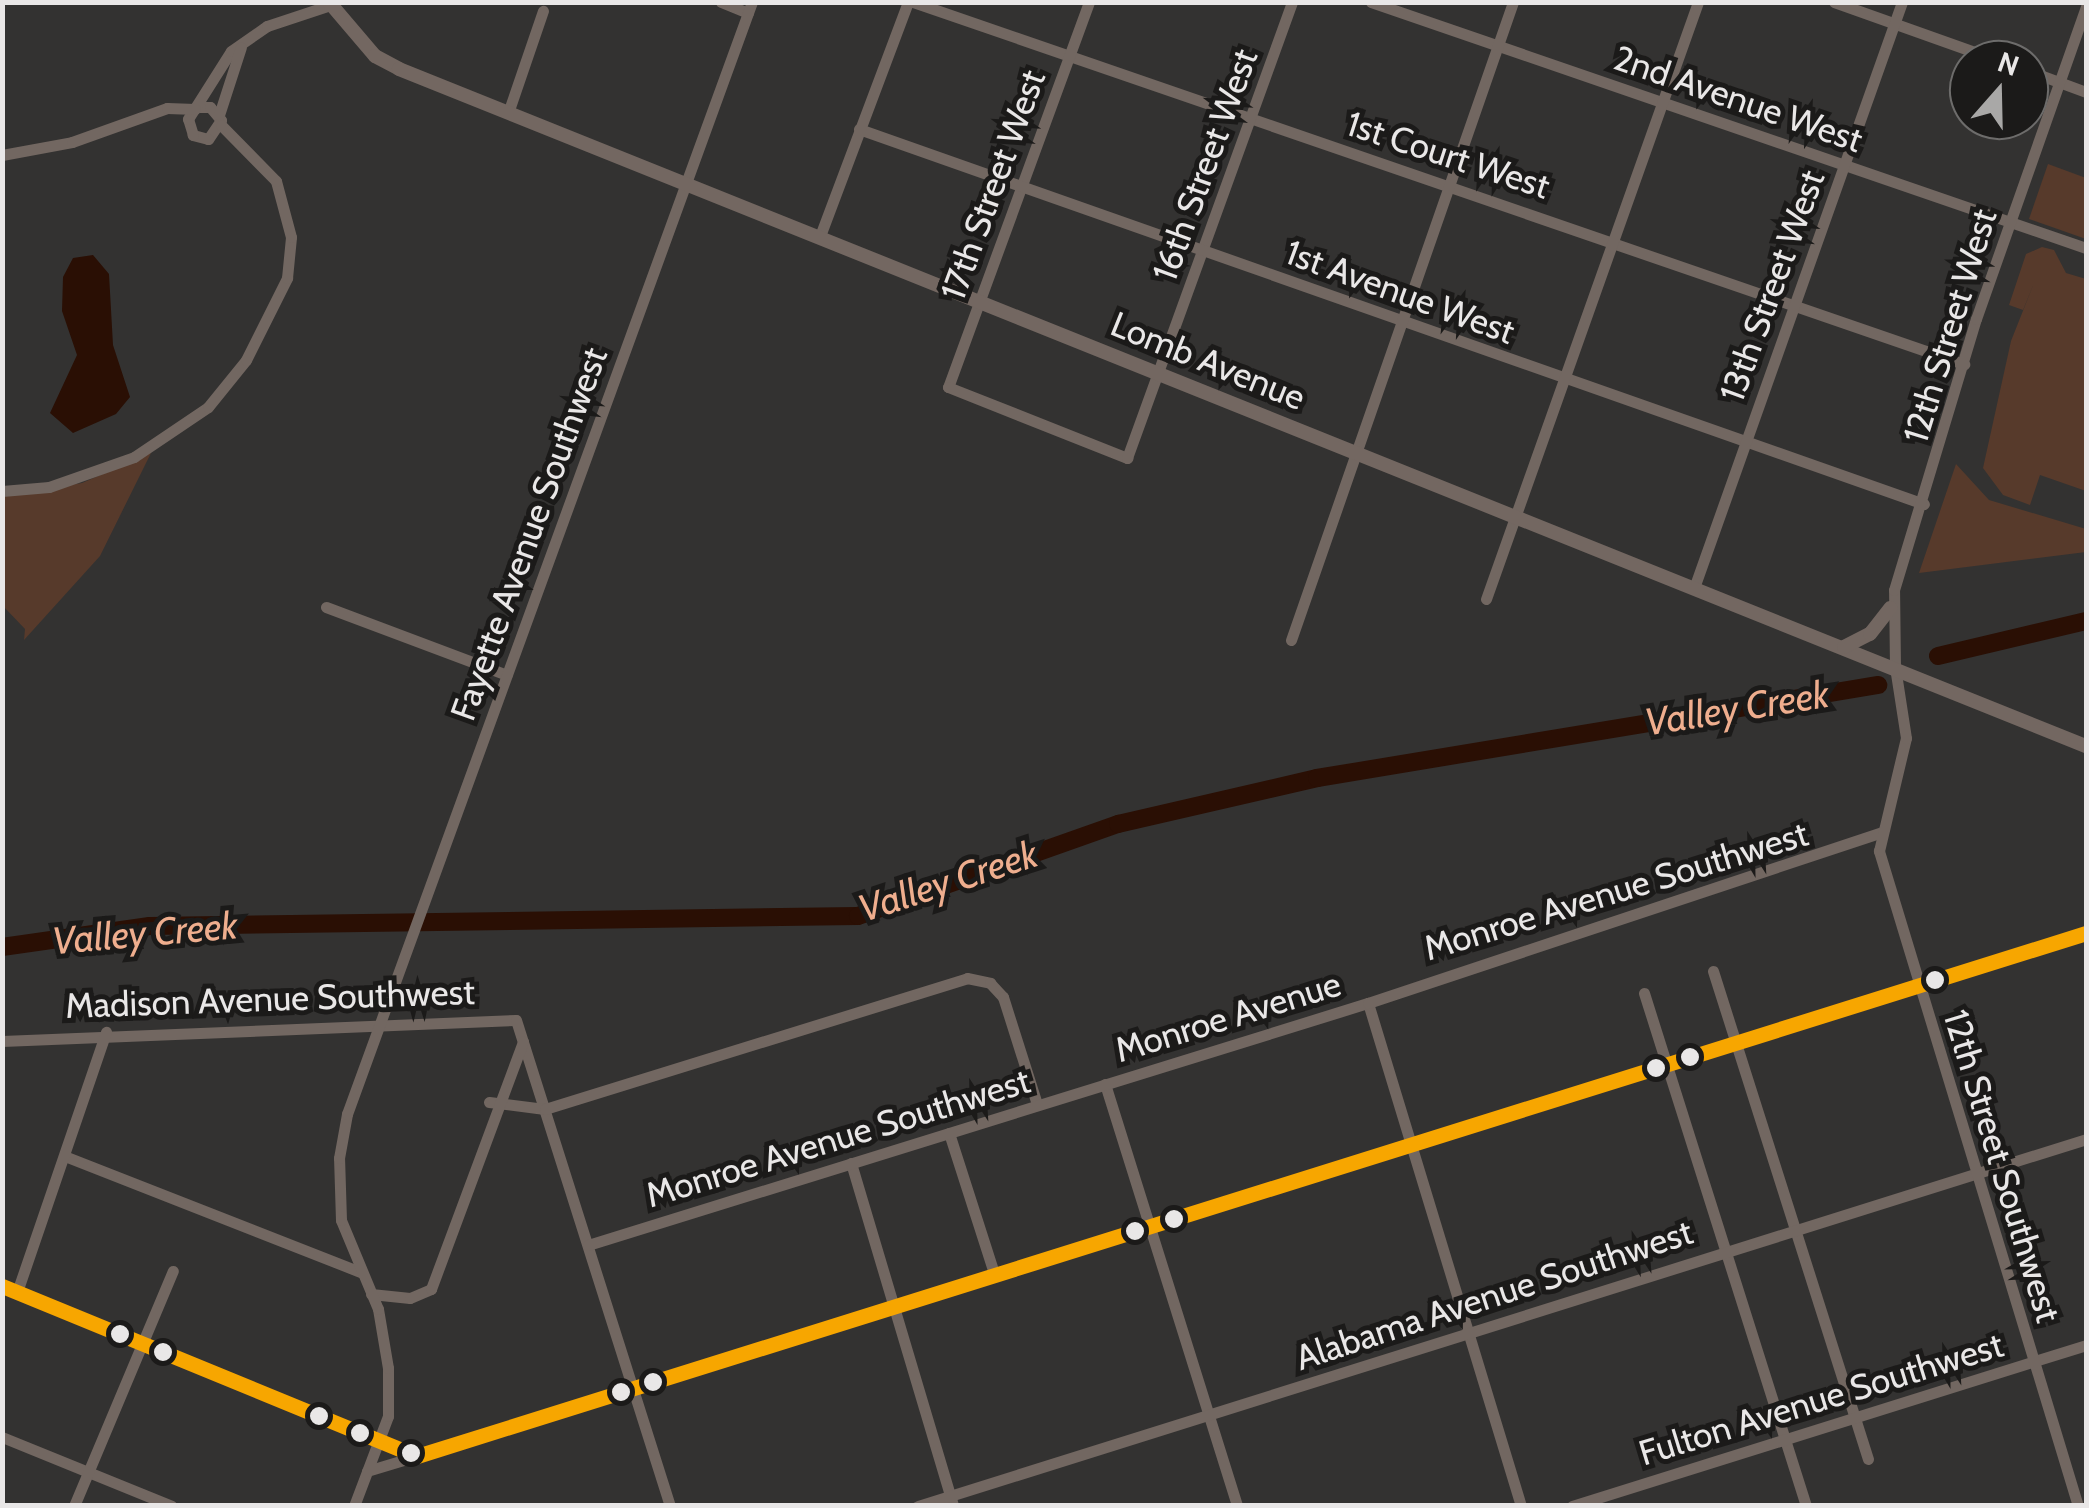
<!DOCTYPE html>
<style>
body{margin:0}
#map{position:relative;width:2089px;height:1508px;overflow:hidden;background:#333231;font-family:Cabin,sans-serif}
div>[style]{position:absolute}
.green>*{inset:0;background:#573a2b}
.water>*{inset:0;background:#2a0f04}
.river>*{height:18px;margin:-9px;padding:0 9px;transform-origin:9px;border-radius:9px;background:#2a0f04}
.minor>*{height:11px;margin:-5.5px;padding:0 5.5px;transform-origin:5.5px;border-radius:5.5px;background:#726761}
.major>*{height:14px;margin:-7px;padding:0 7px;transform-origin:7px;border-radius:7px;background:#736761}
.bus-1>*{height:15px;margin:-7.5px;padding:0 7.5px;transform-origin:7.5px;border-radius:7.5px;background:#f7a600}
.dots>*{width:28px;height:28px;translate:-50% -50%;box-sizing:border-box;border:5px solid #1b1a19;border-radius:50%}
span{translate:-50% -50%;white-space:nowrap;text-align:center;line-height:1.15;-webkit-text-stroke:10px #1b1a19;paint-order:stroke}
.street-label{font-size:35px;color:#e9e7e7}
.water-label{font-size:38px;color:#efae8e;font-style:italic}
.frame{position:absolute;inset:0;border:5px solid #e9e7e7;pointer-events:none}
.north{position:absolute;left:1949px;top:40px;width:100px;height:100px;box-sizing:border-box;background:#1b1a19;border:2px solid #6d6c6b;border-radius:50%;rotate:20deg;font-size:28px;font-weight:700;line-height:40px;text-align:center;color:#e9e7e7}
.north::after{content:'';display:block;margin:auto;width:35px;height:45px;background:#a9a8a7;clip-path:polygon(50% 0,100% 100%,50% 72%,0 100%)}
</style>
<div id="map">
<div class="green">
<i style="clip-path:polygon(2048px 164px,2086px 178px,2086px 239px,2029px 219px)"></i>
<i style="clip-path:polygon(2042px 247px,2054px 250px,2066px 273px,2086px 279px,2086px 491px,2040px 475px,2030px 505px,2003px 495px,1983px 468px,2011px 341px,2034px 283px,2023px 310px,2009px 305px,2026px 254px)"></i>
<i style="clip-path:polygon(151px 453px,100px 556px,24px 640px,25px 629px,3px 606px,2px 496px,82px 483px)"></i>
<i style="clip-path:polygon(1956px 464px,1989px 500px,2086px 529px,2086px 552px,1919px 573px)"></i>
</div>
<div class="water">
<i style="clip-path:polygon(93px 255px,109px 274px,113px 345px,130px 397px,116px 414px,73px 433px,50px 413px,77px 355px,62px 311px,63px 277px,73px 258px)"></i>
</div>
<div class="river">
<i style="left:1938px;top:656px;width:152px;rotate:-13.3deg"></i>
<i style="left:2px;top:947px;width:149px;rotate:-8.1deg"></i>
<i style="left:150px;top:926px;width:708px;rotate:-0.81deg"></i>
<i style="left:858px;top:916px;width:276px;rotate:-19.5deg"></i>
<i style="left:1118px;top:824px;width:204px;rotate:-13deg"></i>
<i style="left:1317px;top:778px;width:569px;rotate:-9.41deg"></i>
</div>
<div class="minor">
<i style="left:721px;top:2px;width:29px;rotate:22deg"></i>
<i style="left:913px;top:2px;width:1112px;rotate:19.01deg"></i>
<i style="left:1089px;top:2px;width:410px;rotate:110.1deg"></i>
<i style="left:948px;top:387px;width:193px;rotate:21.6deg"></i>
<i style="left:1127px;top:458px;width:485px;rotate:-70.1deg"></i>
<i style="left:1371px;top:2px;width:756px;rotate:18.99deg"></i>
<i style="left:1834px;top:2px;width:173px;rotate:19.6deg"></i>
<i style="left:2029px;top:71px;width:61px;rotate:20.2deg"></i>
<i style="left:199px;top:107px;width:11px"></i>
<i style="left:210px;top:107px;width:17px;rotate:50deg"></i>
<i style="left:221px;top:120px;width:23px;rotate:124deg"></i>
<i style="left:208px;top:139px;width:16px;rotate:-165deg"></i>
<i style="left:193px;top:135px;width:17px;rotate:-107deg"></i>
<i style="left:188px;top:119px;width:80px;rotate:-57.7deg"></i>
<i style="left:231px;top:51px;width:44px;rotate:-34.8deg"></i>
<i style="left:267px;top:26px;width:66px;rotate:-18.4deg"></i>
<i style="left:508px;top:113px;width:108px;rotate:-71.1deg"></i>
<i style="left:219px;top:115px;width:71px;rotate:-72.1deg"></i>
<i style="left:859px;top:129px;width:1129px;rotate:19.4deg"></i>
<i style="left:2px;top:155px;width:71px;rotate:-10.5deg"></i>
<i style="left:72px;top:142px;width:101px;rotate:-19.7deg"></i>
<i style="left:167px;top:108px;width:28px;rotate:2deg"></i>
<i style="left:820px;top:236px;width:250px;rotate:-69.4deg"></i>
<i style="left:2px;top:491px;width:47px;rotate:-4.9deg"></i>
<i style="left:49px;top:487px;width:90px;rotate:-19.4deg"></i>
<i style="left:134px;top:457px;width:89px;rotate:-34deg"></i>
<i style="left:208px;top:407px;width:60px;rotate:-51deg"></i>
<i style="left:246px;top:360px;width:92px;rotate:-63.4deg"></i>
<i style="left:287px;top:278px;width:41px;rotate:-84.4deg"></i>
<i style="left:291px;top:237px;width:58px;rotate:-105deg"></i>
<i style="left:276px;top:181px;width:78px;rotate:-134.5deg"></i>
<i style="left:1694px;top:588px;width:622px;rotate:-70.46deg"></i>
<i style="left:1486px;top:599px;width:634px;rotate:-70.45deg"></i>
<i style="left:326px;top:607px;width:193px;rotate:20.6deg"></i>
<i style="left:1291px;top:640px;width:676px;rotate:-70.81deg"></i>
<i style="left:1713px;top:971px;width:512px;rotate:72.38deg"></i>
<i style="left:1644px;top:993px;width:538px;rotate:72.47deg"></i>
<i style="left:1368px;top:1003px;width:526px;rotate:73.08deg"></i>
<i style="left:2px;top:1041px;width:514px;rotate:-2.34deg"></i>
<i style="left:516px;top:1020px;width:510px;rotate:72.42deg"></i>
<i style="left:1105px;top:1084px;width:442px;rotate:72.6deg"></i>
<i style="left:489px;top:1102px;width:56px;rotate:7.1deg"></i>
<i style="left:545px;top:1109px;width:442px;rotate:-17.2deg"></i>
<i style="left:967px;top:978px;width:24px;rotate:12deg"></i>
<i style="left:990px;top:983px;width:19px;rotate:47deg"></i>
<i style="left:1003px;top:997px;width:112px;rotate:72.4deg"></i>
<i style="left:949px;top:1133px;width:150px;rotate:72.2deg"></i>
<i style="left:67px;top:1157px;width:316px;rotate:21.4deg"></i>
<i style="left:851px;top:1163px;width:358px;rotate:73.4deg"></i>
<i style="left:588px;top:1245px;width:817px;rotate:-17.24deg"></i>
<i style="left:1368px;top:1003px;width:542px;rotate:-18.4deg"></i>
<i style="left:2px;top:1286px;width:448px;rotate:22.3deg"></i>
<i style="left:417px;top:1456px;width:1749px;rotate:-17.4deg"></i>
<i style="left:17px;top:1292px;width:275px;rotate:-71.1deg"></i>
<i style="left:371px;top:1294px;width:39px;rotate:6deg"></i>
<i style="left:410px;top:1298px;width:23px;rotate:-23deg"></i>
<i style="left:431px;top:1289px;width:264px;rotate:-69.6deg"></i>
<i style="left:2px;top:1437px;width:183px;rotate:22.1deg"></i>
<i style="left:367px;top:1471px;width:52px;rotate:-16.7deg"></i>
<i style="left:74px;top:1506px;width:255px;rotate:-67.2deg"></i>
<i style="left:354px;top:1506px;width:96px;rotate:-69.3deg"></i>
<i style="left:388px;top:1416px;width:48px;rotate:-90deg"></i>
<i style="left:388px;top:1368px;width:60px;rotate:-99.6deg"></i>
<i style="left:378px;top:1309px;width:96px;rotate:-112.6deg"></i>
<i style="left:341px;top:1220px;width:62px;rotate:-91.8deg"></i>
<i style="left:339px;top:1158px;width:45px;rotate:-79.7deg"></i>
<i style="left:347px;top:1114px;width:1183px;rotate:-69.99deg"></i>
<i style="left:918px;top:1506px;width:1224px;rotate:-17.44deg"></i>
<i style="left:1572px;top:1506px;width:539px;rotate:-17.39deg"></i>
<i style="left:2078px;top:1506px;width:685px;rotate:-106.9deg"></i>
<i style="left:1879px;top:851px;width:116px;rotate:-76.6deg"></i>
<i style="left:1906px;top:738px;width:72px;rotate:-98.8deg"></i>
<i style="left:1895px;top:667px;width:77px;rotate:-90.7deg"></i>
<i style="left:1894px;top:590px;width:283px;rotate:-73.2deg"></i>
<i style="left:1976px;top:319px;width:332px;rotate:-70.6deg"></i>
</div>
<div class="major">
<i style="left:329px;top:2px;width:71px;rotate:49.6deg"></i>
<i style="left:375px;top:56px;width:27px;rotate:28deg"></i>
<i style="left:399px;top:69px;width:1818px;rotate:21.87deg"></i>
<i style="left:1844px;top:647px;width:29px;rotate:-27deg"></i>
<i style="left:1870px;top:634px;width:33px;rotate:-52deg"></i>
</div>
<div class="bus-1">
<i style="left:2px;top:1286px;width:448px;rotate:22.3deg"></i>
<i style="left:417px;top:1456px;width:1749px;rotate:-17.4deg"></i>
</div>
<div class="dots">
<i style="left:1935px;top:980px;background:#e9e7e7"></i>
<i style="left:1690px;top:1057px;background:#e9e7e7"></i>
<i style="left:1656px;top:1068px;background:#e9e7e7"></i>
<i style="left:1174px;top:1219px;background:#e9e7e7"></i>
<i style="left:1135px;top:1231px;background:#e9e7e7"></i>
<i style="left:120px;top:1334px;background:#e9e7e7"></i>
<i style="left:163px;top:1352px;background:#e9e7e7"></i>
<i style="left:653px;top:1382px;background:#e9e7e7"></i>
<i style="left:621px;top:1392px;background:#e9e7e7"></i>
<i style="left:319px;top:1416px;background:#e9e7e7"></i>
<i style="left:360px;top:1433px;background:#e9e7e7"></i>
<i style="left:411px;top:1453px;background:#e9e7e7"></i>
</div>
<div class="street-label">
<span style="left:1738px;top:99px;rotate:19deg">2nd Avenue West</span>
<span style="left:1448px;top:155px;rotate:18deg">1st Court West</span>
<span style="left:1205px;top:165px;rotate:-70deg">16th Street West</span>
<span style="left:993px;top:185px;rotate:-70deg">17th Street West</span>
<span style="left:1772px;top:286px;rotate:-70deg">13th Street West</span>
<span style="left:1400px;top:292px;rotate:20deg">1st Avenue West</span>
<span style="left:1950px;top:326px;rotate:-73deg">12th Street West</span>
<span style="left:1208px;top:361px;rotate:22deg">Lomb Avenue</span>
<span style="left:529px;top:534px;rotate:-70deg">Fayette Avenue Southwest</span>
<span style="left:1616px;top:891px;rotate:-17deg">Monroe Avenue Southwest</span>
<span style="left:270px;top:999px;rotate:-2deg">Madison Avenue Southwest</span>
<span style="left:1228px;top:1017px;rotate:-17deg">Monroe Avenue</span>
<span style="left:838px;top:1138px;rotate:-17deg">Monroe Avenue Southwest</span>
<span style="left:2002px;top:1166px;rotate:73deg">12th Street Southwest</span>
<span style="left:1494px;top:1295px;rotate:-18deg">Alabama Avenue Southwest</span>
<span style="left:1821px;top:1399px;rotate:-17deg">Fulton Avenue Southwest</span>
</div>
<div class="water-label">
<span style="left:1737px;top:708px;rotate:-9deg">Valley Creek</span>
<span style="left:948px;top:881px;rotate:-18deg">Valley Creek</span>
<span style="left:145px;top:933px;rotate:-5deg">Valley Creek</span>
</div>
<div class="frame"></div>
<div class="north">N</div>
</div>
